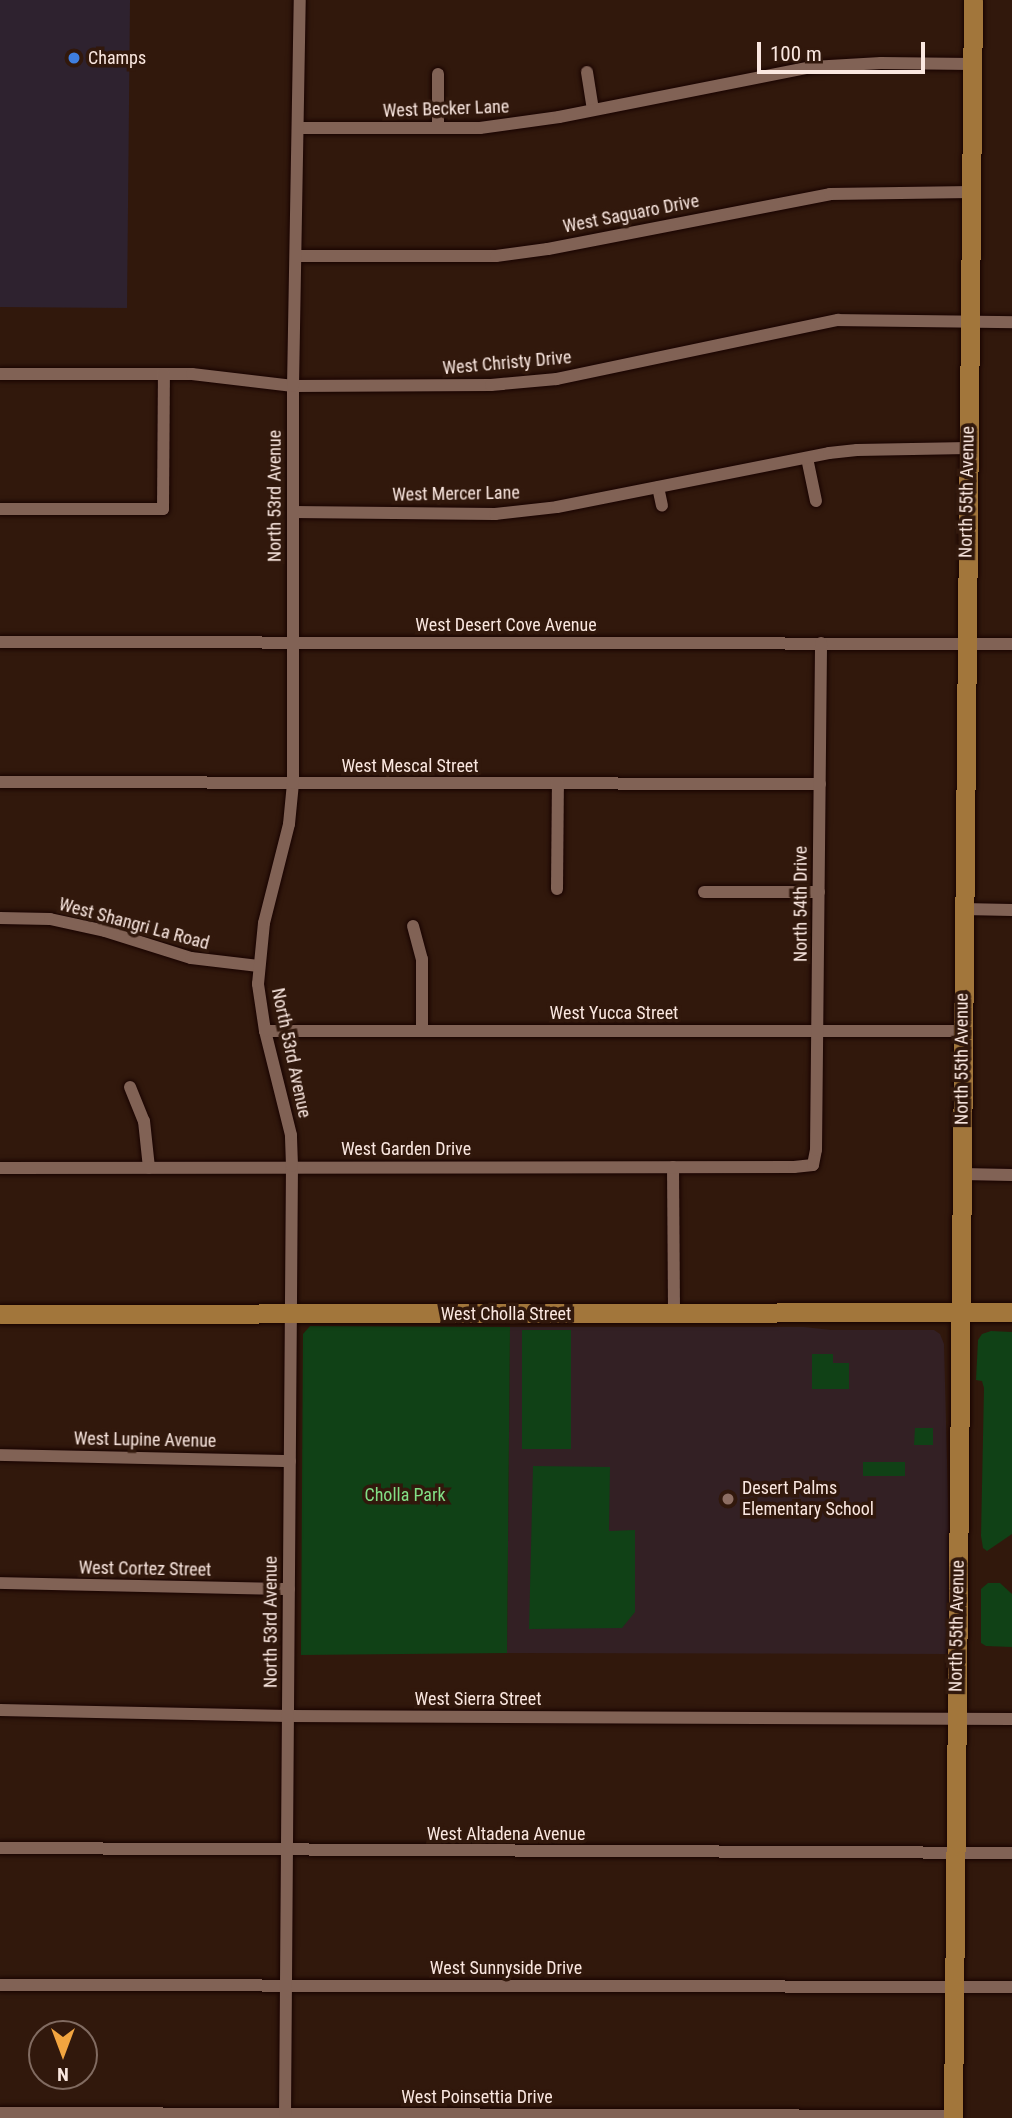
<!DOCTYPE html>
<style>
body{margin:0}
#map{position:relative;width:1012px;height:2118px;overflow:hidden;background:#31180c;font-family:"Roboto Condensed",sans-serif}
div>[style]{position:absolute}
.commercial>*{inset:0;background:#2e222f}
.education>*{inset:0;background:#332024}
.green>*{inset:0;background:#104116}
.roads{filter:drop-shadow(0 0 2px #180300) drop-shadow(0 0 2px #180300)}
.street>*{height:12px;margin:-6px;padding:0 6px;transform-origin:6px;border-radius:6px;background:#816255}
.secondary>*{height:19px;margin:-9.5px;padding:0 9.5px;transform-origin:9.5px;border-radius:9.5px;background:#a2763b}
.dots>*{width:19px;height:19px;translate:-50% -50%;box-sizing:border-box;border:4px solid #31180c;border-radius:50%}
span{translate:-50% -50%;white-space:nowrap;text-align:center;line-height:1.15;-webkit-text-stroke:7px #31180c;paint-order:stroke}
.poi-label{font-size:18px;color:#fae7e0}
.left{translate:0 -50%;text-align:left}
.street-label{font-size:18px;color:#fae7e0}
.park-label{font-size:18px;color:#82df86}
.north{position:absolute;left:28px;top:2020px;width:70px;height:70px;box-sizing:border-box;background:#31180c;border:2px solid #816b61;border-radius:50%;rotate:180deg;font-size:19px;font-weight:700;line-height:28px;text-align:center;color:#fae7e0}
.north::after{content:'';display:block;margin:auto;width:24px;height:32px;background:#f2a540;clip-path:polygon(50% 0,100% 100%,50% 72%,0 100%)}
.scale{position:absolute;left:757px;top:42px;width:168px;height:32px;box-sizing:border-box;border:4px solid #fae7e0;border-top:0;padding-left:9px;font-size:21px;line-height:24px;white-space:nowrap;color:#fae7e0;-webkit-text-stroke:5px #31180c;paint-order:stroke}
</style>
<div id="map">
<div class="commercial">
<i style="clip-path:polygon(0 0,130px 0,127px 308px,0 307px)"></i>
</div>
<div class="education">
<i style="clip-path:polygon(510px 1327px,804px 1327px,831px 1330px,934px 1330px,940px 1334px,944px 1344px,952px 1654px,507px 1653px)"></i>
</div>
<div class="green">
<i style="clip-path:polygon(310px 1326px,510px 1327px,507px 1653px,301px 1655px,303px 1334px)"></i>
<i style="clip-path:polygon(522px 1330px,571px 1330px,571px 1449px,522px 1449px)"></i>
<i style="clip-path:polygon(991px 1331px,1012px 1332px,1012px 1534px,987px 1551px,983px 1548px,981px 1536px,984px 1388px,982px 1381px,976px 1380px,978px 1340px,982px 1334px)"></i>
<i style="clip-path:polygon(833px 1354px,833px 1363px,849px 1363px,849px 1389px,812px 1389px,812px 1354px)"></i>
<i style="clip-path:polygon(915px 1428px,933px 1428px,933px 1445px,914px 1445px)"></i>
<i style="clip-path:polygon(863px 1462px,905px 1462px,905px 1476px,863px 1476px)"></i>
<i style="clip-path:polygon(533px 1466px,610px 1467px,609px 1531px,635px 1530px,635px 1612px,622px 1628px,529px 1629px)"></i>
<i style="clip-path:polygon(988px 1583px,1000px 1583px,1012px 1594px,1012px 1647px,986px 1646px,981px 1643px,981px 1589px)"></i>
</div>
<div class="roads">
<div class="street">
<i style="left:587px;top:72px;width:37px;rotate:81deg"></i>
<i style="left:298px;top:128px;width:182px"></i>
<i style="left:480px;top:128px;width:80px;rotate:-7.9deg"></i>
<i style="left:559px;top:117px;width:258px;rotate:-11.2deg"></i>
<i style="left:812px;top:67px;width:69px;rotate:-3.3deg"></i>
<i style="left:881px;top:63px;width:91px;rotate:0.6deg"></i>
<i style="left:438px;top:128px;width:54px;rotate:-90deg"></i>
<i style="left:296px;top:256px;width:200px"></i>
<i style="left:496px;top:256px;width:52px;rotate:-7.7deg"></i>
<i style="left:548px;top:249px;width:287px;rotate:-11deg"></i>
<i style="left:830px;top:194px;width:141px;rotate:-0.8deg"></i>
<i style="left:0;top:374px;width:192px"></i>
<i style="left:192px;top:374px;width:102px;rotate:6.8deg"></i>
<i style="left:293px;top:386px;width:198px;rotate:-0.3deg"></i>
<i style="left:491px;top:385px;width:66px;rotate:-5.2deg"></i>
<i style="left:557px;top:379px;width:287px;rotate:-11.9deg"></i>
<i style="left:838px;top:320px;width:174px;rotate:0.7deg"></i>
<i style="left:807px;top:458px;width:44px;rotate:78.2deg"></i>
<i style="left:658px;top:487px;width:19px;rotate:78deg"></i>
<i style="left:0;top:509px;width:163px"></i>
<i style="left:163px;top:509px;width:135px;rotate:-89.6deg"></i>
<i style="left:293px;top:512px;width:202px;rotate:0.6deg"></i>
<i style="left:495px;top:514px;width:62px;rotate:-6.4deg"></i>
<i style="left:557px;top:507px;width:277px;rotate:-11.2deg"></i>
<i style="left:829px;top:453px;width:28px;rotate:-6deg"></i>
<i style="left:857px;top:450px;width:111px;rotate:-1deg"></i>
<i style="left:0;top:642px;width:1012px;rotate:0.11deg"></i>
<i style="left:0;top:782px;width:820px;rotate:0.14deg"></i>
<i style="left:557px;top:889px;width:105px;rotate:-89.5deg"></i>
<i style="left:704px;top:892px;width:115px"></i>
<i style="left:963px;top:909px;width:49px;rotate:1.2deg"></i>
<i style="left:0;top:918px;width:50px;rotate:1.1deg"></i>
<i style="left:50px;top:919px;width:56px;rotate:12.3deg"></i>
<i style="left:105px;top:931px;width:90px;rotate:17.4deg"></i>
<i style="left:191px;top:958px;width:68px;rotate:6.7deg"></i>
<i style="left:413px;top:926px;width:34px;rotate:75deg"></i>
<i style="left:422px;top:959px;width:71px;rotate:90deg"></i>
<i style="left:265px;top:1031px;width:697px"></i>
<i style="left:130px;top:1087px;width:37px;rotate:68deg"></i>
<i style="left:144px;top:1121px;width:47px;rotate:83.9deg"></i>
<i style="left:673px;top:1167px;width:147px;rotate:89.6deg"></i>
<i style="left:0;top:1168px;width:794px;rotate:-0.07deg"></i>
<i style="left:794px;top:1167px;width:19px;rotate:-6deg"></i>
<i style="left:813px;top:1165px;width:15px;rotate:-79deg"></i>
<i style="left:816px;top:1150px;width:507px;rotate:-89.43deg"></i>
<i style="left:962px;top:1174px;width:50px;rotate:1.1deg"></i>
<i style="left:0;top:1455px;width:290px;rotate:1.2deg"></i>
<i style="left:0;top:1583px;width:289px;rotate:1.2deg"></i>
<i style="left:0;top:1710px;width:288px;rotate:1.2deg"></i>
<i style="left:288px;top:1716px;width:724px;rotate:0.24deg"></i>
<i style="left:0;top:1848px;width:1012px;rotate:0.28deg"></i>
<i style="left:0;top:1985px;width:1012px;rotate:0.11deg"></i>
<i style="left:0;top:2113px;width:953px;rotate:0.18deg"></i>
<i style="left:285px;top:2118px;width:952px;rotate:-89.58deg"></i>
<i style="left:292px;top:1166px;width:31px;rotate:-92deg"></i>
<i style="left:291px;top:1135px;width:107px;rotate:-104deg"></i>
<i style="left:265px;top:1031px;width:48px;rotate:-98.5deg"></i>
<i style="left:258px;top:984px;width:61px;rotate:-84.4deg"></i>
<i style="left:264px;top:923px;width:102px;rotate:-75.8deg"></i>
<i style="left:289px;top:824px;width:41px;rotate:-84.4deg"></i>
<i style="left:293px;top:783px;width:397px;rotate:-90deg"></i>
<i style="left:293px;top:386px;width:386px;rotate:-89deg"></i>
</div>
<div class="secondary">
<i style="left:0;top:1314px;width:1012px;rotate:-0.11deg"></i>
<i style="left:953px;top:2118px;width:2118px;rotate:-89.46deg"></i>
</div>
</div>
<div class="dots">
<i style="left:74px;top:58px;background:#3f7fe0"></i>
<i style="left:728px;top:1499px;background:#8d6e63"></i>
</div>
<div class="poi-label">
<span class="left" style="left:88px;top:58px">Champs</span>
<span class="left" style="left:742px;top:1499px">Desert Palms<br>Elementary School</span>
</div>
<div class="street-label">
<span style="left:446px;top:109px;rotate:-2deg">West Becker Lane</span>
<span style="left:631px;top:214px;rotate:-11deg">West Saguaro Drive</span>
<span style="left:507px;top:363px;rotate:-5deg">West Christy Drive</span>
<span style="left:967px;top:492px;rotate:-89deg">North 55th Avenue</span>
<span style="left:456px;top:494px;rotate:-1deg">West Mercer Lane</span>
<span style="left:275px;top:496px;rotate:-90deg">North 53rd Avenue</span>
<span style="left:506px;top:625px">West Desert Cove Avenue</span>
<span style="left:410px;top:766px">West Mescal Street</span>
<span style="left:801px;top:904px;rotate:-90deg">North 54th Drive</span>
<span style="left:134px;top:924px;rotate:15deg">West Shangri La Road</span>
<span style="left:614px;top:1013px">West Yucca Street</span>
<span style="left:291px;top:1053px;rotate:78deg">North 53rd Avenue</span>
<span style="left:962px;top:1059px;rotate:-90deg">North 55th Avenue</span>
<span style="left:406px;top:1149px">West Garden Drive</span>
<span style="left:506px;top:1314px">West Cholla Street</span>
<span style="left:145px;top:1440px;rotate:1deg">West Lupine Avenue</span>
<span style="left:145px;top:1569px;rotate:1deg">West Cortez Street</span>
<span style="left:271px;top:1622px;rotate:-90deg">North 53rd Avenue</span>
<span style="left:957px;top:1626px;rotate:-89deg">North 55th Avenue</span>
<span style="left:478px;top:1699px">West Sierra Street</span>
<span style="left:506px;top:1834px">West Altadena Avenue</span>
<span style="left:506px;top:1968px">West Sunnyside Drive</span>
<span style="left:477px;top:2097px">West Poinsettia Drive</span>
</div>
<div class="park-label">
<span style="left:405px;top:1495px">Cholla Park</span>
</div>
<div class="north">N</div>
<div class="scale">100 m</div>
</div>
